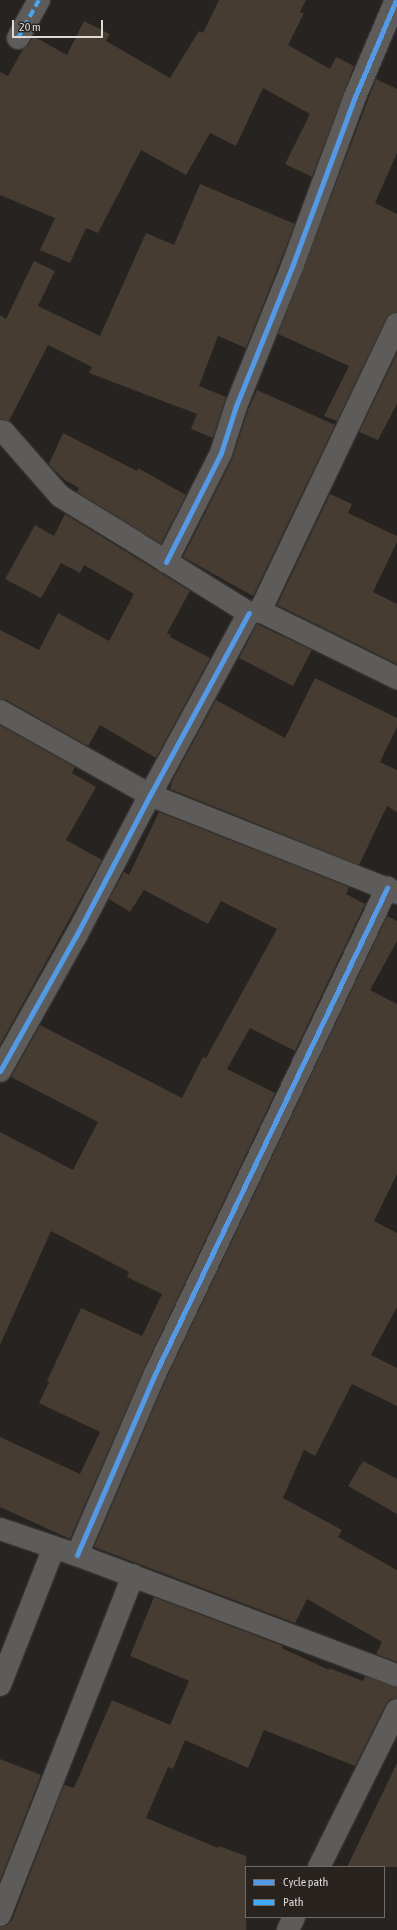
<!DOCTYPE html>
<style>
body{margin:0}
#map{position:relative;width:397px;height:1930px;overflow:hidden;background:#262321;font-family:"Asap Condensed",sans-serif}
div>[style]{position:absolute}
.building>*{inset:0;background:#463c32}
.roads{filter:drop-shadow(0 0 1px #403e3c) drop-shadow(0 0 1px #403e3c)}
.street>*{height:22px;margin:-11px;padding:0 11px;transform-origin:11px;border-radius:11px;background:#5e5c5b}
.quiet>*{height:4px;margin-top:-2px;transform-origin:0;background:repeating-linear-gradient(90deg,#3fa9f5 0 8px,transparent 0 12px)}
.cycleway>*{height:5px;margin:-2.5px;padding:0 2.5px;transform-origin:2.5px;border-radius:2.5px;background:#5399e6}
span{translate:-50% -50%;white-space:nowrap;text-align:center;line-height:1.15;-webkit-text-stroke:3px #28231f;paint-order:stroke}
.legend{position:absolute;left:245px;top:1866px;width:140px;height:52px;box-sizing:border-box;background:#28231f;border:1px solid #716c69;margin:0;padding:5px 7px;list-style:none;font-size:12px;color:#dedad7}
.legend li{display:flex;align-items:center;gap:8px;height:20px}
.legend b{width:20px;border:1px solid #716c69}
.scale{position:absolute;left:12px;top:20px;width:91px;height:18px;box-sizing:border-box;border:2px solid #dedad7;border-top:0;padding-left:5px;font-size:12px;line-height:14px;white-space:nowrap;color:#dedad7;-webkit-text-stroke:3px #28231f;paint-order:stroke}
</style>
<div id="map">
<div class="building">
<i style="clip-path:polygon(219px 0,306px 0,300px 12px,304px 13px,288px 45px,330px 69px,336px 57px,354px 66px,312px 177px,285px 164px,310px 114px,263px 88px,236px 146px,210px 133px,186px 175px,141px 150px,98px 233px,86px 228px,70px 263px,40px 250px,55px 218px,0 195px,0 72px,8px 76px,23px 49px,29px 44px,33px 36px,67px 55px,84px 21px,110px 34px,106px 41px,170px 78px,199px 31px,203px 33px)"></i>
<i style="clip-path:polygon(376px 79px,397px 89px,397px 153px,375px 203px,397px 214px,397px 312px,390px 314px,386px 319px,337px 421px,324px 416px,349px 366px,278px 334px)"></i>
<i style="clip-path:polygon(200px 184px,295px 224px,246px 348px,218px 336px,199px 386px,226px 397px,213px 438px,191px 429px,197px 414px,89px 373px,92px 367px,48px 345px,9px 421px,0 419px,0 315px,6px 319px,34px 261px,55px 271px,38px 306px,100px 336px,146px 233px,174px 245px)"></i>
<i style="clip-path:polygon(397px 353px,397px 404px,378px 440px,359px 432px)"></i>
<i style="clip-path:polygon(257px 390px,335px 425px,253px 596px,183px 557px,232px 459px,248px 410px)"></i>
<i style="clip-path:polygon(63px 433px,137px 471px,138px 468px,186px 495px,161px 544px,77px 492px,79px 488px,65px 480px,55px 471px,49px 464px)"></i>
<i style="clip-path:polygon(330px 494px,352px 504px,348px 513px,397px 536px,397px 542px,373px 592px,397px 604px,397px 664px,277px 605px)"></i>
<i style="clip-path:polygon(65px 514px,190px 591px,167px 633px,171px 635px,170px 637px,210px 658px,156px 758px,100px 725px,88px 746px,6px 700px,0 699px,0 630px,39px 650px,58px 613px,109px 641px,134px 594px,84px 565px,80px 573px,61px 563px,41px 598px,5px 579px,35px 525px,54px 536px)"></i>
<i style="clip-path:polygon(257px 624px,312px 650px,293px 686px,239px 658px)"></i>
<i style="clip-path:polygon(315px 678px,397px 718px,397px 727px,380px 762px,397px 770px,397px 812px,387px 806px,359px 865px,170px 789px,172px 783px,171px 783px,216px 700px,285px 738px)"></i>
<i style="clip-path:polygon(0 725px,75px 767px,72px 773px,96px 787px,66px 840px,102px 860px,0 1045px)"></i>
<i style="clip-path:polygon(159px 812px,349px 887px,346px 894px,365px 904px,295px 1051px,250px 1028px,227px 1069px,275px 1093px,144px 1369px,70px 1539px,0 1507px,0 1437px,80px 1474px,100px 1432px,39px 1403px,49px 1382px,47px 1381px,81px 1308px,142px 1336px,162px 1294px,127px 1277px,129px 1272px,51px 1231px,0 1345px,0 1132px,73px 1170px,98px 1122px,11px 1077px,40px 1025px,182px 1098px,203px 1057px,206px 1058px,277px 929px,221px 901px,208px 924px,144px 890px,130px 912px,109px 899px,124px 872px,129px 875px)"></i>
<i style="clip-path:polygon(387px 916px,397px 921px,397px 941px,370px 990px,397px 1004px,397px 1174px,374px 1221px,397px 1233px,397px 1307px,371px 1355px,397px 1368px,397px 1406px,352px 1384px,315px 1456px,304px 1450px,283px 1498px,342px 1530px,338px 1537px,397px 1570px,397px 1662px,376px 1654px,382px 1642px,307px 1599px,295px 1623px,94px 1547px,166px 1379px)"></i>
<i style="clip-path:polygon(363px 1461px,397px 1479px,397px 1514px,348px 1486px)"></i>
<i style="clip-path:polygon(154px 1597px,283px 1646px,282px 1648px,329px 1670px,329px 1668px,363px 1681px,365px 1676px,397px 1687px,397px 1698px,390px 1699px,386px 1704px,355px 1766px,264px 1730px,248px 1768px,185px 1740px,173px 1769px,168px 1767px,146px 1818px,218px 1848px,219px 1846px,246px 1856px,246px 1930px,0 1930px,0 1927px,7px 1925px,12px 1920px,64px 1785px,74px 1788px,112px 1700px,170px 1725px,189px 1681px,130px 1656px)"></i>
<i style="clip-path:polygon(0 1759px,41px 1775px,0 1881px)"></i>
<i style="clip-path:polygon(397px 1763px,397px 1867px,347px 1867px)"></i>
</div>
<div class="roads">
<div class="street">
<i style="left:18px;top:38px;width:43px;rotate:-61.1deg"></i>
<i style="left:0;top:431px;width:4px;rotate:14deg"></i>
<i style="left:4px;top:432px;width:85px;rotate:48.8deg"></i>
<i style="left:60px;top:496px;width:88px;rotate:31.5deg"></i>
<i style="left:135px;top:542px;width:134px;rotate:31.9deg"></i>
<i style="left:249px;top:613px;width:11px;rotate:-10deg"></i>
<i style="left:260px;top:611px;width:153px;rotate:26.1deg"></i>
<i style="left:166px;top:562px;width:122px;rotate:-63.2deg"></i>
<i style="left:221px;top:453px;width:49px;rotate:-72.3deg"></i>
<i style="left:236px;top:406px;width:153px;rotate:-68.1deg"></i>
<i style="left:293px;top:264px;width:176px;rotate:-69.7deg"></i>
<i style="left:354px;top:99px;width:108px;rotate:-67deg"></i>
<i style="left:260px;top:611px;width:318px;rotate:-64.5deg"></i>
<i style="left:0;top:711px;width:172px;rotate:29.2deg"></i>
<i style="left:150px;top:795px;width:266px;rotate:21.6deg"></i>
<i style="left:0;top:1071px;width:157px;rotate:-60.7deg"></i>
<i style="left:77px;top:934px;width:157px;rotate:-62.3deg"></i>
<i style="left:150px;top:795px;width:207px;rotate:-61.5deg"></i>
<i style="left:0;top:1529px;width:81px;rotate:18.7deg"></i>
<i style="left:77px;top:1555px;width:342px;rotate:20.6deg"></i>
<i style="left:77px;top:1555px;width:197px;rotate:-66.7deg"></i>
<i style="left:155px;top:1374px;width:539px;rotate:-64.48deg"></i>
<i style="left:0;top:1685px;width:148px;rotate:-68.6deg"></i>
<i style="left:319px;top:1867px;width:175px;rotate:-63.6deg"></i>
<i style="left:0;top:1915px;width:365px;rotate:-68.6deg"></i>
<i style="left:288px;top:1930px;width:14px;rotate:-65deg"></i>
</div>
</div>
<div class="quiet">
<i style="left:18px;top:38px;width:43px;rotate:-61.1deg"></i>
</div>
<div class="cycleway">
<i style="left:166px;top:562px;width:122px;rotate:-63.2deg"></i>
<i style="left:221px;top:453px;width:49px;rotate:-72.3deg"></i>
<i style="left:236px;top:406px;width:153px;rotate:-68.1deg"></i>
<i style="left:293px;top:264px;width:176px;rotate:-69.7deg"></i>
<i style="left:354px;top:99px;width:108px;rotate:-67deg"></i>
<i style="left:0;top:1071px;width:157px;rotate:-60.7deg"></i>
<i style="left:77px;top:934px;width:157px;rotate:-62.3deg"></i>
<i style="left:150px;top:795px;width:207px;rotate:-61.5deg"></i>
<i style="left:77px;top:1555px;width:197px;rotate:-66.7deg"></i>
<i style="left:155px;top:1374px;width:539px;rotate:-64.48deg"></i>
</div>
<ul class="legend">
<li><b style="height:5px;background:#5399e6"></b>Cycle path</li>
<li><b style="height:5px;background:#3fa9f5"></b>Path</li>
</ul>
<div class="scale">20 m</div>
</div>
